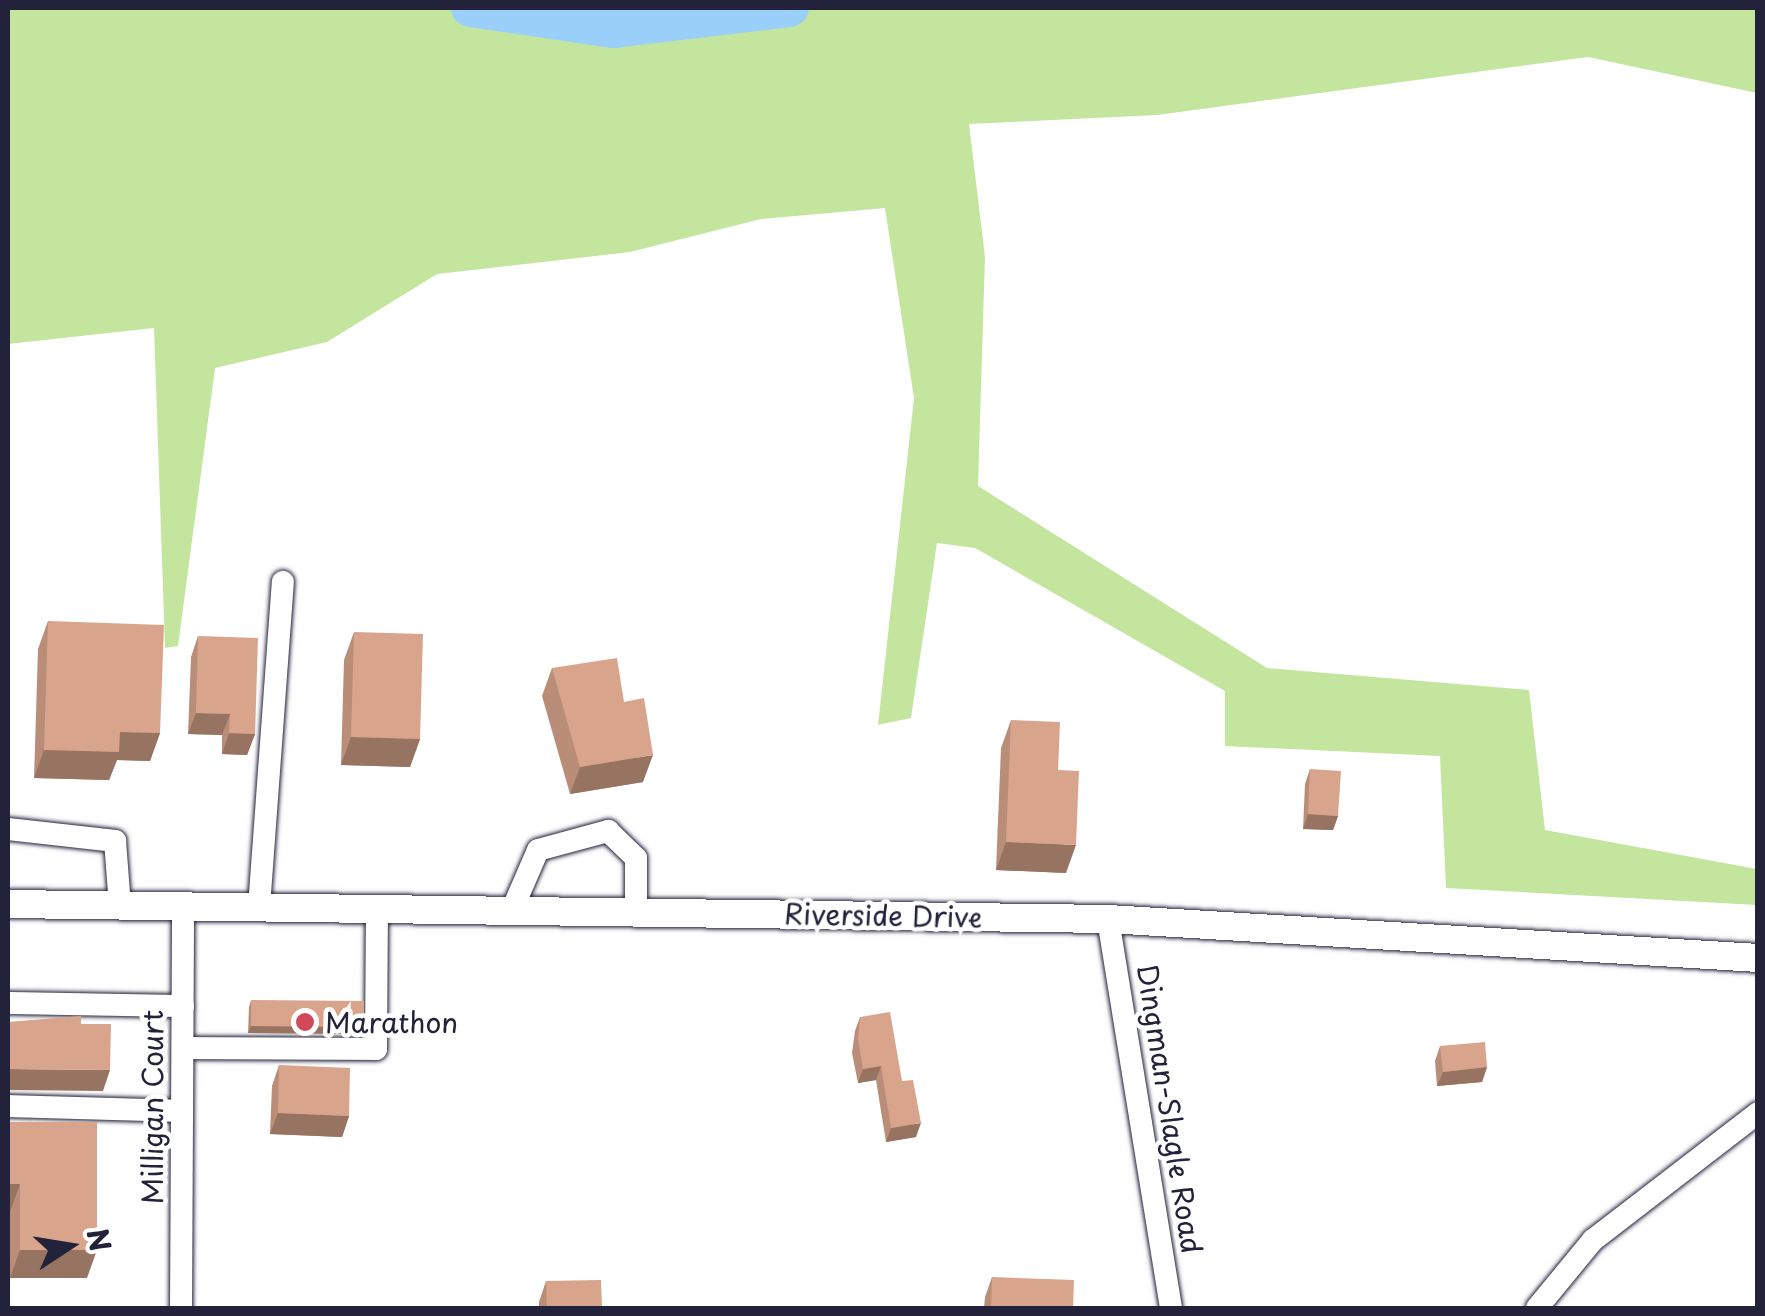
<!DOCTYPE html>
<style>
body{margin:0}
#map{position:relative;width:1765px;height:1316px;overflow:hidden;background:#fff;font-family:"Playpen Sans",sans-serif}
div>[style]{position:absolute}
.green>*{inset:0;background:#c4e59e}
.river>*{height:38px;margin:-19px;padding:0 19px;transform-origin:19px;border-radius:19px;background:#99cff8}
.roads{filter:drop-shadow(0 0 2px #22223b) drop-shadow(0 0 2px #22223b)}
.minor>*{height:22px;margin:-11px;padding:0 11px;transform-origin:11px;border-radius:11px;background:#fff}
.major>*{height:28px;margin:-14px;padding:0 14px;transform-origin:14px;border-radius:14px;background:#fff}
.wall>*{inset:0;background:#ba8d78}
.shaded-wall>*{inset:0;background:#977362}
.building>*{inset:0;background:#d8a48c}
.dots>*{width:28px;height:28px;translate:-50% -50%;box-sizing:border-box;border:5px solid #fff;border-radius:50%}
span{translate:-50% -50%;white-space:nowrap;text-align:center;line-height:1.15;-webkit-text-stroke:9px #fff;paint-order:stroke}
.street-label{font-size:28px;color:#22223b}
.poi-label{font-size:28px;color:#22223b}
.left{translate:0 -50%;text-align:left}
.frame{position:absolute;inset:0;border:10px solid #22223b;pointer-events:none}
.north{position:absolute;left:20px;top:1196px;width:100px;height:100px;-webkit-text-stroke:8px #fff;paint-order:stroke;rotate:78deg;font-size:28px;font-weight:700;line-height:40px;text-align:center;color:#22223b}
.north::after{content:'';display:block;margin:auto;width:35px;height:45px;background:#22223b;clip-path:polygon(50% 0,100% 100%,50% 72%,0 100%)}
</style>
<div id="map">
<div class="green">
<i style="clip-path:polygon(8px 8px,1757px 8px,1757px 93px,1588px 57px,1157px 115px,969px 124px,985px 257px,978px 486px,1267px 668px,1529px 690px,1545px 830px,1757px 869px,1757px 905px,1446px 888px,1440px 756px,1225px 746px,1225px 691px,975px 548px,937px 543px,911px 718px,878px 725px,914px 398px,885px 208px,761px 219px,630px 252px,437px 274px,327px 342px,215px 368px,178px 646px,165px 648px,154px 328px,8px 344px)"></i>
</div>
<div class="river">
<i style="left:470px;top:8px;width:146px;rotate:8.3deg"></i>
<i style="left:614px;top:29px;width:177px;rotate:-6.8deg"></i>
</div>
<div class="roads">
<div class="minor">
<i style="left:8px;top:829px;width:108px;rotate:6.4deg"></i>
<i style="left:115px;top:841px;width:65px;rotate:85.6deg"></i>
<i style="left:259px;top:907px;width:326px;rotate:-85.8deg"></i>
<i style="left:512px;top:910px;width:65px;rotate:-66.6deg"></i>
<i style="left:538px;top:850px;width:73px;rotate:-15.2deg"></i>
<i style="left:608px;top:831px;width:39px;rotate:44deg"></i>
<i style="left:636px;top:858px;width:53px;rotate:90deg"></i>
<i style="left:1108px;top:919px;width:394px;rotate:80.8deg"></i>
<i style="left:8px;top:1003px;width:175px;rotate:1deg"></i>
<i style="left:183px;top:1048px;width:193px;rotate:0.3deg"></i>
<i style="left:376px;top:1049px;width:140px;rotate:-89.6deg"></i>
<i style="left:8px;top:1106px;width:174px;rotate:1.6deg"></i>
<i style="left:181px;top:1308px;width:402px;rotate:-89.7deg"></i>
<i style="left:1537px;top:1308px;width:88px;rotate:-50.5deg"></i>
<i style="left:1593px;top:1240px;width:208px;rotate:-37.6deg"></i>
</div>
<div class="major">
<i style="left:8px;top:904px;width:1100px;rotate:0.78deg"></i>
<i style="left:1108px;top:919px;width:651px;rotate:3.43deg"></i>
</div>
</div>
<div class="wall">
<i style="clip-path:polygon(48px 621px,160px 733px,150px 761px,117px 760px,109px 780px,34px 778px,38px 649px)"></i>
<i style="clip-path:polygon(354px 632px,420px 739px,410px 767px,341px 765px,344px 660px)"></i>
<i style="clip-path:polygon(198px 636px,255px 734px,247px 755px,222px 754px,222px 735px,188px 734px,191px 657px)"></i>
<i style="clip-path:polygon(552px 668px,624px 702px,643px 782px,570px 794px,542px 696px)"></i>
<i style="clip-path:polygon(1011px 720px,1058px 770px,1066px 873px,996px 870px,1001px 748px)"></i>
<i style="clip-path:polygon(1310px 769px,1338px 816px,1333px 830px,1303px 829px,1305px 784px)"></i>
<i style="clip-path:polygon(251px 1000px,364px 1027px,361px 1034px,248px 1033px,249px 1007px)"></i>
<i style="clip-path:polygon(860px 1017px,902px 1081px,916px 1137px,886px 1142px,876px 1080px,858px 1083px,852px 1053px,855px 1031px)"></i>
<i style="clip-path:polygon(1440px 1046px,1487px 1067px,1482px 1082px,1437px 1086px,1435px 1061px)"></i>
<i style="clip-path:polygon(279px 1065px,349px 1116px,342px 1137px,270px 1134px,272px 1086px)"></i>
<i style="clip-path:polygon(8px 1122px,87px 1278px,10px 1278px,10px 1212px)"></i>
<i style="clip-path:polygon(992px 1277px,1073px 1308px,984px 1308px,985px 1297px)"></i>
<i style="clip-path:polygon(546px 1281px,602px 1308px,539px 1308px,539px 1302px)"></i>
</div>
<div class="shaded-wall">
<i style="clip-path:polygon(196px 713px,230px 714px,222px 735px,188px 734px)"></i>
<i style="clip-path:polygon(120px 732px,160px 733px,150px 761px,117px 760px,109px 780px,34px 778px,44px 750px)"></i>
<i style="clip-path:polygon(229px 733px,255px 734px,247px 755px,222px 754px)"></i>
<i style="clip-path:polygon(351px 737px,420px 739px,410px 767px,341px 765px)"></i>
<i style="clip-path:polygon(653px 755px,643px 782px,570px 794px,580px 767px)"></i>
<i style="clip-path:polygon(1308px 814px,1338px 816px,1333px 830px,1303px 829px)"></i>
<i style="clip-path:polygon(1006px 842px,1076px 845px,1066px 873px,996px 870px)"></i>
<i style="clip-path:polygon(251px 1026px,364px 1027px,361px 1034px,248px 1033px)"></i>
<i style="clip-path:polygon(881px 1066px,876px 1080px,858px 1083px,863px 1069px)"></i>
<i style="clip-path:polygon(1487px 1067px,1482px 1082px,1437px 1086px,1443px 1072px)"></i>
<i style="clip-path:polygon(8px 1069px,110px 1070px,103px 1091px,8px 1090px)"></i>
<i style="clip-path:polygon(278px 1113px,349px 1116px,342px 1137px,270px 1134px)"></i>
<i style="clip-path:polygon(921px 1123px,916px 1137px,886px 1142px,891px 1128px)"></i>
<i style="clip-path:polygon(8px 1184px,20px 1184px,10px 1212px,8px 1212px)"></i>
<i style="clip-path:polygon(20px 1250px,97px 1250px,87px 1278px,10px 1278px)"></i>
</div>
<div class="building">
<i style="clip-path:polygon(48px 621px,164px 625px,160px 733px,120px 732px,119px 752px,44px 750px)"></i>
<i style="clip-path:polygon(354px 632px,423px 634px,420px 739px,351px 737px)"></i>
<i style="clip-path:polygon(198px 636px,258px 638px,255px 734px,229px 733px,230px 714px,196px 713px)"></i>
<i style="clip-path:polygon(617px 658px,624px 702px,644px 698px,653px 755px,580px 767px,552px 668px)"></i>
<i style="clip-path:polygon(1011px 720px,1060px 722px,1058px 770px,1079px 771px,1076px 845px,1006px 842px)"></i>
<i style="clip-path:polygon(1310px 769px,1341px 771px,1338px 816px,1308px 814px)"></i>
<i style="clip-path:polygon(251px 1000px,364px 1001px,364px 1027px,251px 1026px)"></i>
<i style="clip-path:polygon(890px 1012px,902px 1081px,913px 1080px,921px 1123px,891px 1128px,881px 1066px,863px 1069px,858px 1039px,860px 1017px)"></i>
<i style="clip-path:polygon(81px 1016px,81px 1024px,111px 1024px,110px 1070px,8px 1069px,8px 1022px)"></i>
<i style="clip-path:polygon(1485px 1042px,1487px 1067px,1443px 1072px,1440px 1046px)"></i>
<i style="clip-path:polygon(279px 1065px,350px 1068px,349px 1116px,278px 1113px)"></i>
<i style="clip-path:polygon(8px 1122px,97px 1122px,97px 1250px,20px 1250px,20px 1184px,8px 1184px)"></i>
<i style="clip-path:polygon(992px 1277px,1074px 1280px,1073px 1308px,991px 1308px)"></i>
<i style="clip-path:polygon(601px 1280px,602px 1308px,547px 1308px,546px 1281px)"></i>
</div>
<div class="dots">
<i style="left:305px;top:1022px;background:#d1495b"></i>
</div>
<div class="street-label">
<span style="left:883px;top:915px;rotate:1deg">Riverside Drive</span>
<span style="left:152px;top:1107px;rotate:-90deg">Milligan Court</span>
<span style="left:1170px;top:1109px;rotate:81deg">Dingman-Slagle Road</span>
</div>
<div class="poi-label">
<span class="left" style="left:325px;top:1022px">Marathon</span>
</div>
<div class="frame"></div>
<div class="north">N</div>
</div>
